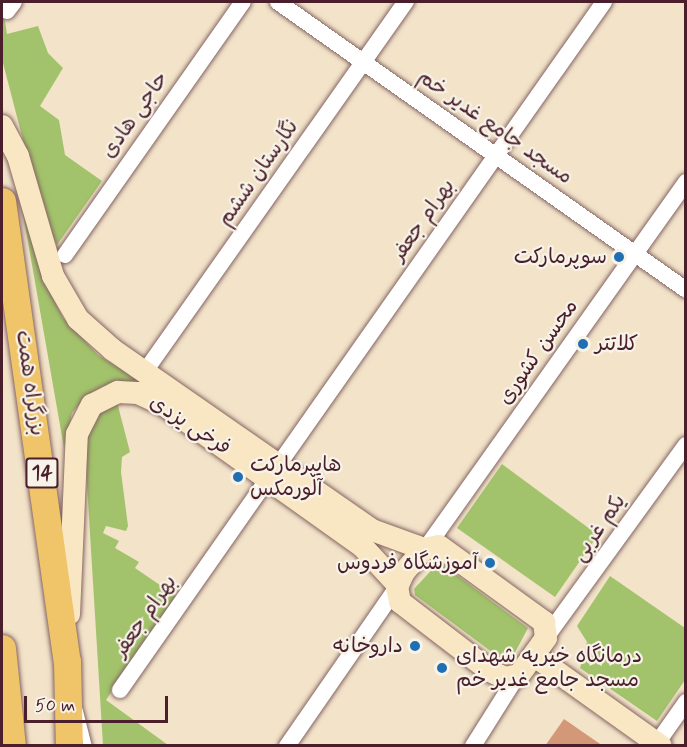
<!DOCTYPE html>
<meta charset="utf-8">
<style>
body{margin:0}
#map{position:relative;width:687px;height:747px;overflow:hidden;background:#f2e3c9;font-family:Mynerve,"Playpen Sans Arabic",sans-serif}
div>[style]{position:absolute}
.green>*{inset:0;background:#a2c36b}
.building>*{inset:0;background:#d29877}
.roads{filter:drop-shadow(0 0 2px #856462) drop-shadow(0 0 2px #856462)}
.service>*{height:8px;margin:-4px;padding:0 4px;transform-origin:4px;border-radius:4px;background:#fff}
.minor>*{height:16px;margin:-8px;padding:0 8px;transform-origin:8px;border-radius:8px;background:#fff}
.secondary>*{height:22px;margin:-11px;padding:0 11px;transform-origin:11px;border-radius:11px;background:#f9e7c3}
.trunk>*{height:27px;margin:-13.5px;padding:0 13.5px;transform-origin:13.5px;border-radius:13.5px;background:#f0c469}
.dots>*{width:16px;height:16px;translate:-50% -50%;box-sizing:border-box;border:3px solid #f7f3e8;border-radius:50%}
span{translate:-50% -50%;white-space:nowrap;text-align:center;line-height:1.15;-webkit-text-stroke:4.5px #f7f3e8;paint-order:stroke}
.shield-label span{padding:2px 4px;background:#f7f3e8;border:2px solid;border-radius:4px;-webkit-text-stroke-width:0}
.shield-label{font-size:20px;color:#4a1f2b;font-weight:700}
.street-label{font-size:21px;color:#4a1f2b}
.poi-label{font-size:21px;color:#4a1f2b}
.right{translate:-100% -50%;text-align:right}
.left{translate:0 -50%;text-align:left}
.frame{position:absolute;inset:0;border:3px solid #4a1f2b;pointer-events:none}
.scale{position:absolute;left:24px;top:696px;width:144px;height:27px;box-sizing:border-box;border:3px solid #4a1f2b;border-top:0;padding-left:8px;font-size:18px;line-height:21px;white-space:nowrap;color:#4a1f2b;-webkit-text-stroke:4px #f7f3e8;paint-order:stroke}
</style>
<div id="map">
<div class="green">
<i style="clip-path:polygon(2px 2px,7px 34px,38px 26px,48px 53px,63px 68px,40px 106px,59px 120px,65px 155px,102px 181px,57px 245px,43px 217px,3px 63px)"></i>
<i style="clip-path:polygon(17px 179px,47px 286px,63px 318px,98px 355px,141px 382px,104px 386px,87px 395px,72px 413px,64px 448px)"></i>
<i style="clip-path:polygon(117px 402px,130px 452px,122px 457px,121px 472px,128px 526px,126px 531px,106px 526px,103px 533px,119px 541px,115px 548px,139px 562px,135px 568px,176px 596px,106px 700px,168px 745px,103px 745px,84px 436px,98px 414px)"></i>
<i style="clip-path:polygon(502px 464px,598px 535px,555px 597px,457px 528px)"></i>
<i style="clip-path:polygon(439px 562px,528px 628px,511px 660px,504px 661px,415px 595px,414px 589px)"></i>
<i style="clip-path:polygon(610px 576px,685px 628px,685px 680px,657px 721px,580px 668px,587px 642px,577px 626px)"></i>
</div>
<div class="building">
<i style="clip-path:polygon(564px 719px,603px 746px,545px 746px)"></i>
</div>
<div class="roads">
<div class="service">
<i style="left:79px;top:711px;width:36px;rotate:76deg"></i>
</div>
<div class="minor">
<i style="left:278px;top:2px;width:499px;rotate:35.2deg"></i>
<i style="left:7px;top:11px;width:11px;rotate:-52deg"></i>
<i style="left:65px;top:255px;width:309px;rotate:-54.9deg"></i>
<i style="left:146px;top:370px;width:451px;rotate:-54.8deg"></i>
<i style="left:279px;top:464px;width:565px;rotate:-54.88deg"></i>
<i style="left:426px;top:548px;width:449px;rotate:-54.6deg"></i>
<i style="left:547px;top:636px;width:236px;rotate:-54deg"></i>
<i style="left:120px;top:690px;width:258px;rotate:-55deg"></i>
<i style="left:287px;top:746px;width:193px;rotate:-55.3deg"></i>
<i style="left:473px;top:746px;width:83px;rotate:-57.8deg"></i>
<i style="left:655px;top:746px;width:54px;rotate:-54.8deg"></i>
</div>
<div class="secondary">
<i style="left:2px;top:126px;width:34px;rotate:62deg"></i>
<i style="left:18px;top:156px;width:125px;rotate:73.7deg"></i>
<i style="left:53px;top:276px;width:50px;rotate:59.8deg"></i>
<i style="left:78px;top:319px;width:47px;rotate:41.5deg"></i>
<i style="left:113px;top:350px;width:315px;rotate:34.8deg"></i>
<i style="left:372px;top:530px;width:55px;rotate:20.1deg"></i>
<i style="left:439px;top:546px;width:130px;rotate:35.9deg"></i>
<i style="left:544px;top:622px;width:16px;rotate:83deg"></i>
<i style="left:546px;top:638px;width:46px;rotate:126.1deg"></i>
<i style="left:519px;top:675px;width:14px;rotate:168deg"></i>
<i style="left:505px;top:678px;width:17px;rotate:-155deg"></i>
<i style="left:490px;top:671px;width:113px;rotate:-142.5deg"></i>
<i style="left:400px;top:602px;width:15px;rotate:-101deg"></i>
<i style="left:397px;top:587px;width:17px;rotate:-65deg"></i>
<i style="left:404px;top:572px;width:30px;rotate:-49deg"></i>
<i style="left:424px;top:549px;width:15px;rotate:-11deg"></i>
<i style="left:69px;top:614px;width:180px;rotate:-87.5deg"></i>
<i style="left:77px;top:434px;width:33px;rotate:-63deg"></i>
<i style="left:92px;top:405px;width:29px;rotate:-27deg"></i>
<i style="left:118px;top:392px;width:20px;rotate:3deg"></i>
<i style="left:138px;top:393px;width:29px;rotate:25deg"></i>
<i style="left:164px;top:405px;width:243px;rotate:35.5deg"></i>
<i style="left:362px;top:546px;width:53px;rotate:47.3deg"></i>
<i style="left:536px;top:657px;width:153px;rotate:35.5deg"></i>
</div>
<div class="trunk">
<i style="left:2px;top:201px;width:465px;rotate:82deg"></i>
<i style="left:67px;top:661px;width:85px;rotate:88.7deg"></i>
<i style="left:2px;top:648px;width:99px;rotate:84.2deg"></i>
</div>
</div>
<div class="dots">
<i style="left:619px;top:257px;background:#1f6fb2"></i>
<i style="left:583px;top:344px;background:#1f6fb2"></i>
<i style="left:238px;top:477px;background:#1f6fb2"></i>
<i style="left:490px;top:563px;background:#1f6fb2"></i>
<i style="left:415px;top:646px;background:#1f6fb2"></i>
<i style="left:442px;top:668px;background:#1f6fb2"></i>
</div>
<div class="shield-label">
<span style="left:42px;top:473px">14</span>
</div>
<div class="street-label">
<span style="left:135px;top:115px;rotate:-55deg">حاجی هادی</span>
<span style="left:495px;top:127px;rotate:35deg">مسجد جامع غدیر خم</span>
<span style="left:258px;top:173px;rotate:-55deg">نگارستان ششم</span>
<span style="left:423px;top:220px;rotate:-55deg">بهرام جعفر</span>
<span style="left:538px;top:352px;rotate:-55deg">محسن کشوری</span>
<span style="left:30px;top:383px;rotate:82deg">بزرگراه همت</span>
<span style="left:190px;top:425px;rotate:33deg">فرخی یزدی</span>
<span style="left:599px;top:528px;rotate:-55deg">یکم غربی</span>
<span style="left:145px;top:616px;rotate:-55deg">بهرام جعفر</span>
</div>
<div class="poi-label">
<span class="right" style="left:607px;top:257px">سوپرمارکت</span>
<span class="left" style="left:595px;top:344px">کلاتتر</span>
<span class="left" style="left:250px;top:477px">هایپرمارکت<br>آلورمکس</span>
<span class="right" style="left:478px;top:563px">آموزشگاه فردوس</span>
<span class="right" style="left:403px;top:646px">داروخانه</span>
<span class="left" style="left:456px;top:668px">درمانگاه خیریه شهدای<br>مسجد جامع غدیر خم</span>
</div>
<div class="frame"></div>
<div class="scale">50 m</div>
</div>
